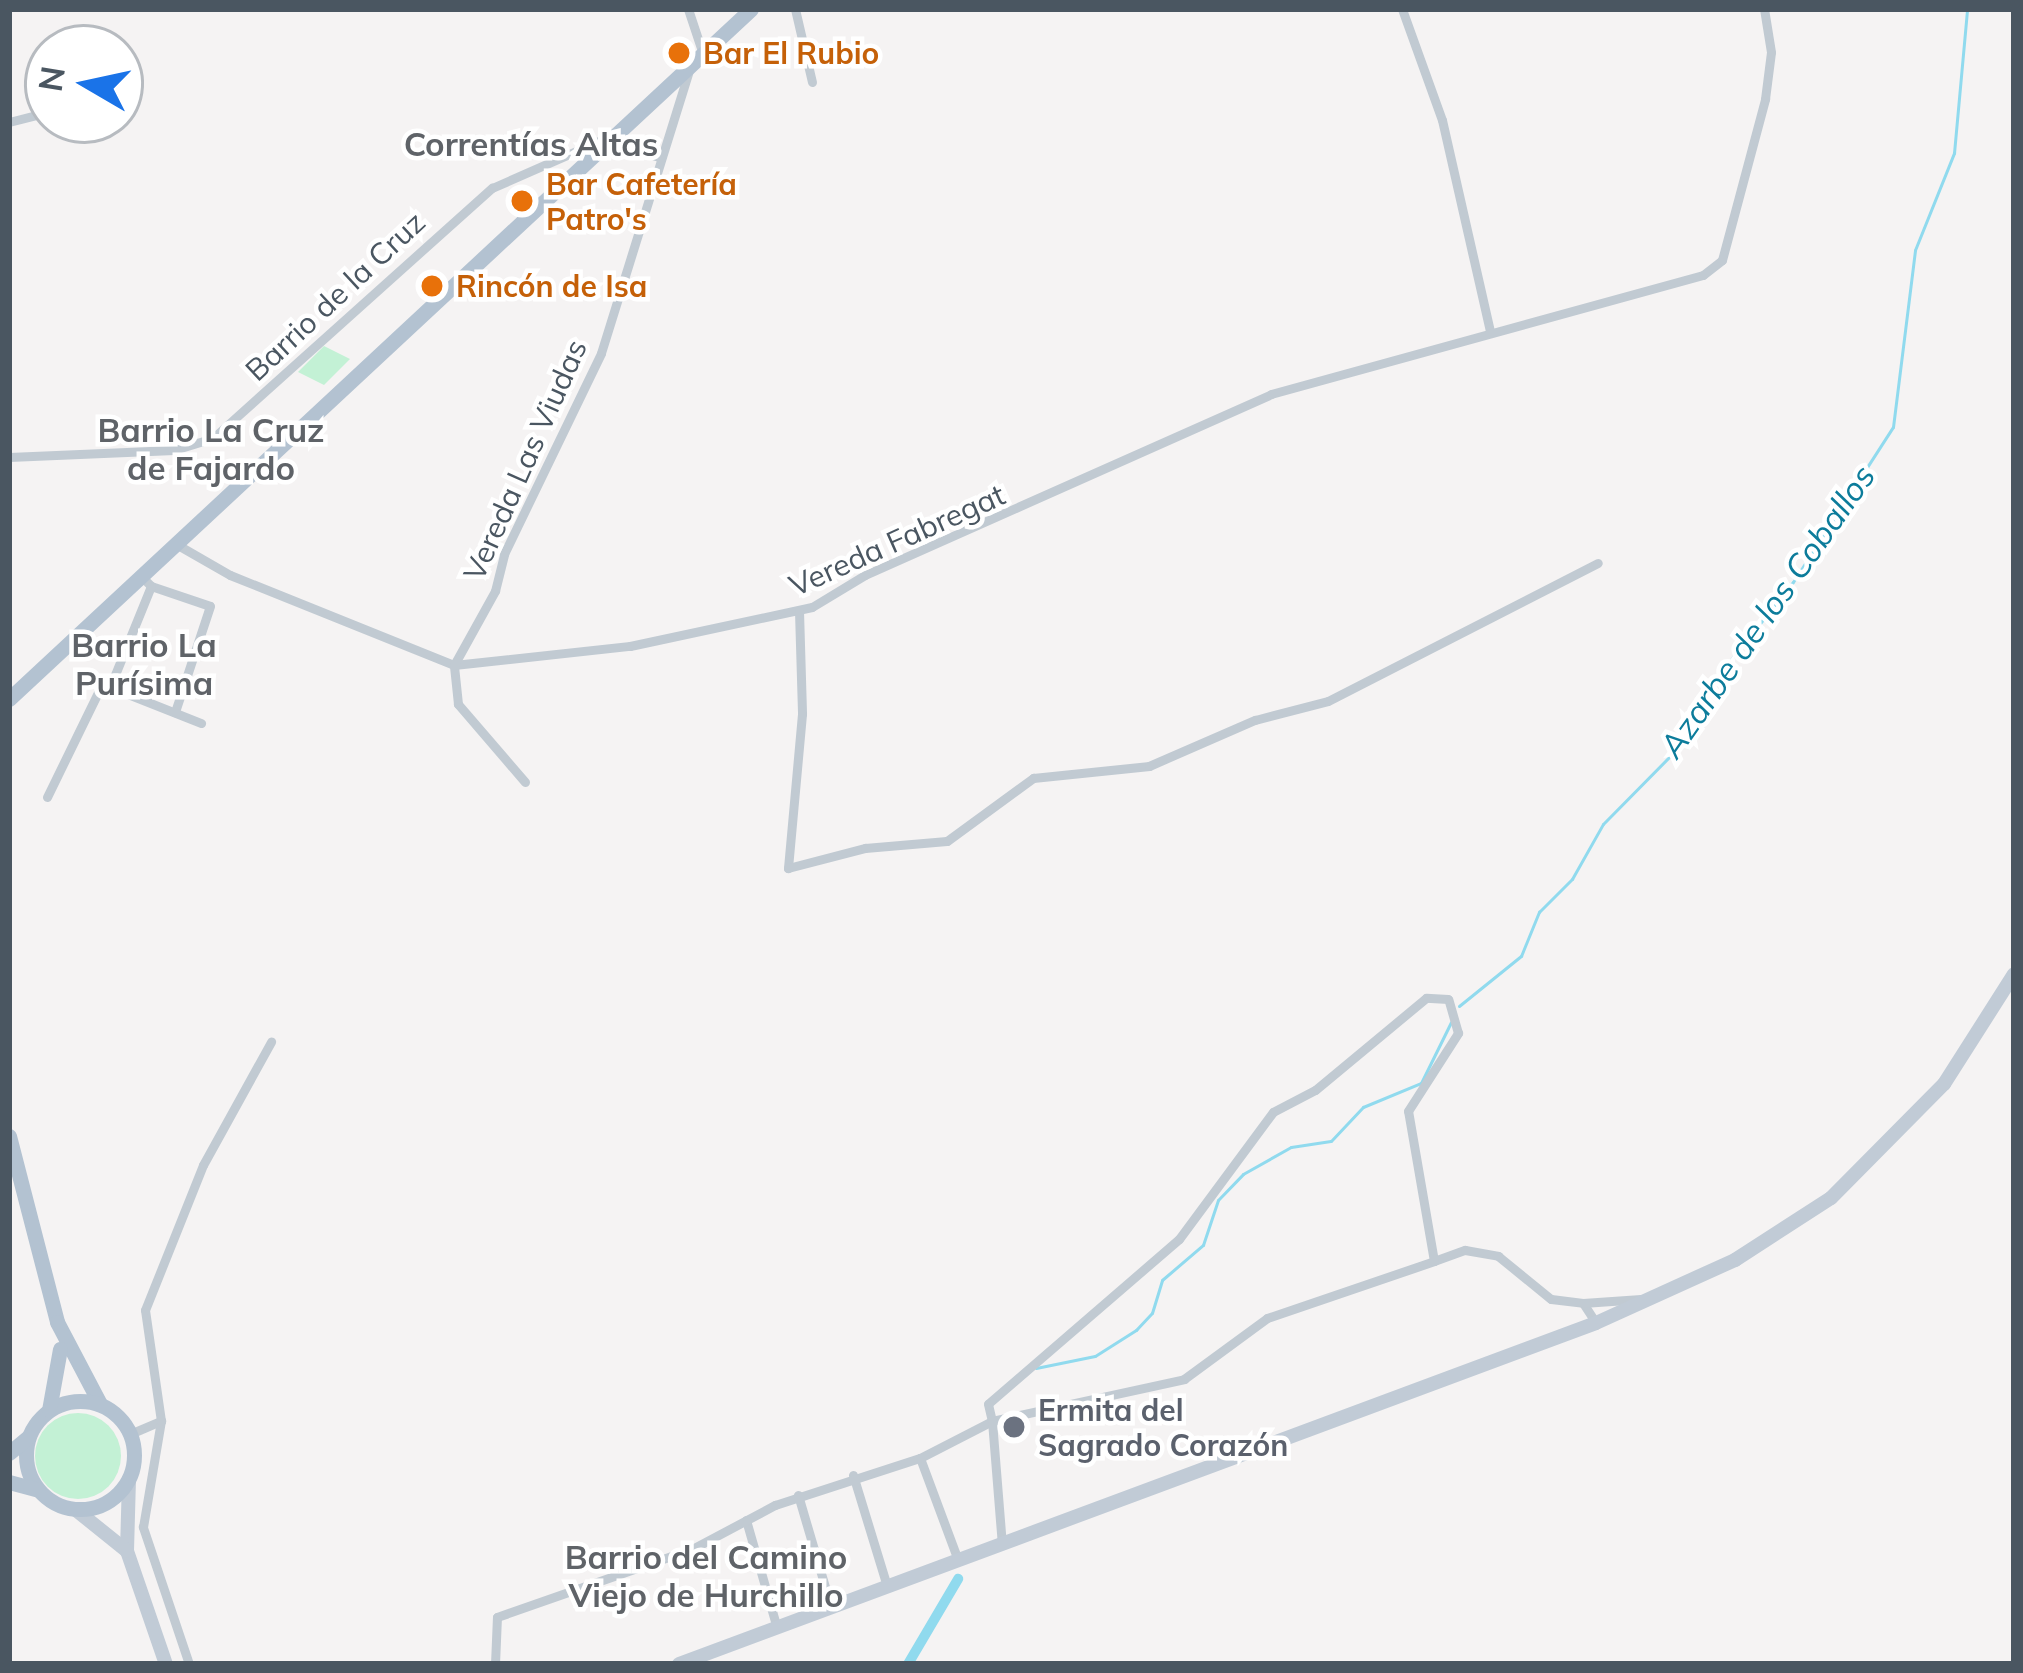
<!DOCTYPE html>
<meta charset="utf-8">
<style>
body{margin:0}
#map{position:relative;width:2023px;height:1673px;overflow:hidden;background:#f5f3f3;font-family:Mulish,sans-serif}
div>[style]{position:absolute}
.green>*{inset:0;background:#c3f1d5}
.round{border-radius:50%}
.stream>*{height:3px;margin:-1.5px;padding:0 1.5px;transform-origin:1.5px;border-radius:1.5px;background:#90daee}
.canal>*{height:10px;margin:-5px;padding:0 5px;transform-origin:5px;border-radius:5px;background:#90daee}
.minor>*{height:9px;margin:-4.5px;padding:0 4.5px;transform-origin:4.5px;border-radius:4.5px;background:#c1cad2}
.secondary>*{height:14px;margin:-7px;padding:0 7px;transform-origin:7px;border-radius:7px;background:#c1cbd6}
.primary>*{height:15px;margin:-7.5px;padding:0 7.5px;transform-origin:7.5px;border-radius:7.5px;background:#b3c2d1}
.primary>.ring{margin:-7.5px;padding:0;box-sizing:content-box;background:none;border:15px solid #b3c2d1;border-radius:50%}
.dots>*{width:33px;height:33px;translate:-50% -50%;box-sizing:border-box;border:6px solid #fff;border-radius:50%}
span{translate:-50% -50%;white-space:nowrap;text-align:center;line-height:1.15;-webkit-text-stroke:9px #fff;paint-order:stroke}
.food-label{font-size:30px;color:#c56008;font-weight:700}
.left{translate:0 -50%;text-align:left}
.street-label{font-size:30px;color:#4a5661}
.worship-label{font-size:30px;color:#5b616d;font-weight:700}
.neighbourhood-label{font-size:33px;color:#5f6368;font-weight:700}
.water-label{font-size:33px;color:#0c7c9b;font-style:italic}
.frame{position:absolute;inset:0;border:12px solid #4a5661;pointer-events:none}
.north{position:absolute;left:24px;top:24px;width:120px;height:120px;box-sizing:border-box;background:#fff;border:3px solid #b7bbc0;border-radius:50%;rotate:279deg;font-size:33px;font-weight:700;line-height:48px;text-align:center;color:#4a5661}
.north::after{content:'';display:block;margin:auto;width:42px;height:54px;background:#1a73e8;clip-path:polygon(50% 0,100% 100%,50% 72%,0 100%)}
</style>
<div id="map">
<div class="green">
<i style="clip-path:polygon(324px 346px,350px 359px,324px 385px,298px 372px)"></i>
<i class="round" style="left:35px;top:1413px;width:86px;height:86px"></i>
</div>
<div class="stream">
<i style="left:1459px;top:1006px;width:80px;rotate:-38.9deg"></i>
<i style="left:1521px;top:956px;width:48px;rotate:-67.8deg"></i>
<i style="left:1539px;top:912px;width:47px;rotate:-45deg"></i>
<i style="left:1572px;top:879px;width:63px;rotate:-60.6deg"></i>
<i style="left:1603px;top:824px;width:115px;rotate:-45.4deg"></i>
<i style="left:1684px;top:742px;width:39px;rotate:-73deg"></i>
<i style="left:1695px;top:705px;width:157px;rotate:-51.5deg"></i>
<i style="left:1793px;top:582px;width:184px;rotate:-57.2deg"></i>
<i style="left:1893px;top:427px;width:178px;rotate:-82.9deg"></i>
<i style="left:1915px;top:250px;width:105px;rotate:-68.1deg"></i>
<i style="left:1954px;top:153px;width:145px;rotate:-84.8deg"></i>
<i style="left:1036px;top:1368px;width:60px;rotate:-11.5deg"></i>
<i style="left:1095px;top:1356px;width:49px;rotate:-32.4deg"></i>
<i style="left:1136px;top:1330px;width:23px;rotate:-47deg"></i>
<i style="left:1152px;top:1313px;width:34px;rotate:-73deg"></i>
<i style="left:1162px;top:1280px;width:54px;rotate:-40.5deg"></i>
<i style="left:1203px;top:1245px;width:47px;rotate:-71.6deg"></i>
<i style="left:1218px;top:1200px;width:36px;rotate:-46deg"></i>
<i style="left:1243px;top:1174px;width:55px;rotate:-29.4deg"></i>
<i style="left:1291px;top:1147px;width:40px;rotate:-8.5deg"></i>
<i style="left:1331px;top:1141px;width:47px;rotate:-46.7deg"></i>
<i style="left:1363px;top:1107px;width:63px;rotate:-22.5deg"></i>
<i style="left:1421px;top:1083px;width:68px;rotate:-63.8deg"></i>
</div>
<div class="canal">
<i style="left:908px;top:1664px;width:99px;rotate:-59.5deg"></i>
</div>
<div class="minor">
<i style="left:688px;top:9px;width:47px;rotate:71.6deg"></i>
<i style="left:795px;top:9px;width:75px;rotate:76.9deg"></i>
<i style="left:1402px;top:9px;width:118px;rotate:70.2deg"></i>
<i style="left:1442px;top:120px;width:217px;rotate:77.2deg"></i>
<i style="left:9px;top:122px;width:40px;rotate:-14.4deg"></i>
<i style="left:607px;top:142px;width:54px;rotate:16.1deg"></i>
<i style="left:9px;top:457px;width:165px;rotate:-2.4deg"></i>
<i style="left:174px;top:450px;width:41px;rotate:-17.1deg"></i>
<i style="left:213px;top:438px;width:375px;rotate:-41.9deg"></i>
<i style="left:492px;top:188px;width:127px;rotate:-23.7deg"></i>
<i style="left:176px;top:544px;width:62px;rotate:29.9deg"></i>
<i style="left:230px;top:575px;width:241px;rotate:21.9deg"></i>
<i style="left:454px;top:665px;width:177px;rotate:-6.2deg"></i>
<i style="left:630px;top:646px;width:186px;rotate:-12.1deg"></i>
<i style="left:812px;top:607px;width:62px;rotate:-31.1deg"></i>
<i style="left:865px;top:575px;width:445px;rotate:-24deg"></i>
<i style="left:1271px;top:394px;width:448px;rotate:-15.4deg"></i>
<i style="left:1703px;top:275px;width:24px;rotate:-38deg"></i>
<i style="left:1722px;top:260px;width:167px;rotate:-75deg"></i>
<i style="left:1765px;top:99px;width:47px;rotate:-82.7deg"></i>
<i style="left:1771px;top:52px;width:44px;rotate:-99.2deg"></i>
<i style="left:151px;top:586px;width:62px;rotate:18.7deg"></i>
<i style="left:210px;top:606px;width:112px;rotate:108.3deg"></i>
<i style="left:799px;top:611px;width:103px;rotate:88.3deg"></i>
<i style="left:802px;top:714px;width:155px;rotate:95.2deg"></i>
<i style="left:788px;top:868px;width:80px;rotate:-14.6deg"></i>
<i style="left:865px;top:848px;width:82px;rotate:-4.9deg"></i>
<i style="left:947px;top:841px;width:107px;rotate:-36.2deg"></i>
<i style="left:1033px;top:778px;width:117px;rotate:-5.9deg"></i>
<i style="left:1149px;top:766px;width:116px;rotate:-23.5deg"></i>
<i style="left:1255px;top:720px;width:75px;rotate:-14.6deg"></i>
<i style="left:1328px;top:701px;width:303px;rotate:-27.1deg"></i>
<i style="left:110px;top:687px;width:98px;rotate:21.6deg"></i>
<i style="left:525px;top:782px;width:103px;rotate:-130.7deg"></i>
<i style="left:458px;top:704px;width:39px;rotate:-96deg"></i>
<i style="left:454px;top:665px;width:85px;rotate:-61deg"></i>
<i style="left:495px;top:591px;width:38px;rotate:-76deg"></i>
<i style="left:504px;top:554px;width:223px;rotate:-64.2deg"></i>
<i style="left:601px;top:353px;width:296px;rotate:-72.7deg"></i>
<i style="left:47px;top:797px;width:126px;rotate:-64deg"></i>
<i style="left:102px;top:684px;width:9px;rotate:21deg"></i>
<i style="left:110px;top:687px;width:109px;rotate:-67.9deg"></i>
<i style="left:151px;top:586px;width:14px;rotate:-135deg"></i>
<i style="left:1434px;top:1261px;width:33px;rotate:-20deg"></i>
<i style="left:1465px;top:1250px;width:34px;rotate:10deg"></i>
<i style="left:1498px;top:1256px;width:68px;rotate:39.1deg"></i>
<i style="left:1551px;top:1299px;width:32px;rotate:7deg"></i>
<i style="left:1583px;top:1303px;width:24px;rotate:57deg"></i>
<i style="left:1583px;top:1303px;width:58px;rotate:-3.9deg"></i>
<i style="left:130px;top:1434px;width:34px;rotate:-23deg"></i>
<i style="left:920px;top:1458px;width:109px;rotate:69.6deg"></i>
<i style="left:853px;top:1475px;width:116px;rotate:73deg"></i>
<i style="left:798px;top:1495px;width:117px;rotate:73.6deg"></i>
<i style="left:746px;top:1520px;width:112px;rotate:74deg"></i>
<i style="left:189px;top:1664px;width:145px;rotate:-108.6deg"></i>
<i style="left:143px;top:1527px;width:108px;rotate:-80.4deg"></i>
<i style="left:161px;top:1421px;width:112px;rotate:-98.2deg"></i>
<i style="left:145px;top:1310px;width:156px;rotate:-68.2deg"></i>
<i style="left:203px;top:1165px;width:141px;rotate:-61.1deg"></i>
<i style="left:495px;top:1664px;width:47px;rotate:-87.6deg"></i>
<i style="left:497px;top:1617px;width:209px;rotate:-19.3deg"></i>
<i style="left:694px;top:1548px;width:92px;rotate:-28deg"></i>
<i style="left:775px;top:1505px;width:152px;rotate:-18deg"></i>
<i style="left:920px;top:1458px;width:81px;rotate:-27.2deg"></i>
<i style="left:992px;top:1421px;width:197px;rotate:-12.3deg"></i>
<i style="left:1184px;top:1379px;width:103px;rotate:-36.3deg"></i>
<i style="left:1267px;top:1318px;width:176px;rotate:-18.8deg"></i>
<i style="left:1434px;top:1261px;width:152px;rotate:-99.8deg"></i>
<i style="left:1408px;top:1111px;width:93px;rotate:-57.3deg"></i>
<i style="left:1458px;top:1033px;width:35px;rotate:-106deg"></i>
<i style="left:1448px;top:999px;width:22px;rotate:-177deg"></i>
<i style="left:1426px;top:998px;width:144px;rotate:140.3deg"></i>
<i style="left:1315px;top:1090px;width:47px;rotate:152.4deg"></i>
<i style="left:1273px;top:1112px;width:158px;rotate:126.5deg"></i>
<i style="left:1179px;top:1239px;width:252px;rotate:139.2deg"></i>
<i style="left:988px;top:1404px;width:17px;rotate:77deg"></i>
<i style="left:992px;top:1421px;width:123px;rotate:85.4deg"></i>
</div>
<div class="secondary">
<i style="left:129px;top:1479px;width:72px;rotate:91.6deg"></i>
<i style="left:127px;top:1551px;width:120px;rotate:71deg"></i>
<i style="left:76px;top:1510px;width:65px;rotate:38.8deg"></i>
<i style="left:679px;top:1664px;width:978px;rotate:-20.4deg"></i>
<i style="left:1596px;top:1323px;width:153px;rotate:-24.4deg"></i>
<i style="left:1735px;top:1260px;width:114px;rotate:-32.9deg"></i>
<i style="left:1831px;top:1198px;width:161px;rotate:-45.3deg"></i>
<i style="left:1944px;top:1084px;width:130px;rotate:-57.5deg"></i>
</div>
<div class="primary">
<i style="left:9px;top:699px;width:1013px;rotate:-42.92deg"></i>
<i style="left:9px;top:1136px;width:192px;rotate:75.5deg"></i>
<i style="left:57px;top:1322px;width:93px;rotate:62.3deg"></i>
<i class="ring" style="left:26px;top:1401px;width:93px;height:93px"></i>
<i style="left:49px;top:1410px;width:62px;rotate:-79.8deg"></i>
<i style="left:9px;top:1453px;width:25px;rotate:-40deg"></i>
<i style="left:9px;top:1482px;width:30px;rotate:15deg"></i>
</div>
<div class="dots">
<i style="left:679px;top:53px;background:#e8710a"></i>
<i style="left:522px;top:201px;background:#e8710a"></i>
<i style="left:432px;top:286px;background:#e8710a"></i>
<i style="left:1014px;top:1427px;background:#6b7280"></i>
</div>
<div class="food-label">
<span class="left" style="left:703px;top:53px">Bar El Rubio</span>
<span class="left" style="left:546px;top:201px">Bar Cafetería<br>Patro's</span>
<span class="left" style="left:456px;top:286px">Rincón de Isa</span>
</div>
<div class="street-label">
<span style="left:335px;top:296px;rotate:-43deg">Barrio de la Cruz</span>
<span style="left:525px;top:460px;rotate:-66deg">Vereda Las Viudas</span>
<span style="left:897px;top:540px;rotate:-24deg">Vereda Fabregat</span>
</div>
<div class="worship-label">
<span class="left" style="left:1038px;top:1427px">Ermita del<br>Sagrado Corazón</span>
</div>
<div class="neighbourhood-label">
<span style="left:531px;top:144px">Correntías Altas</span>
<span style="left:211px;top:449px">Barrio La Cruz<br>de Fajardo</span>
<span style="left:144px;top:664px">Barrio La<br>Purísima</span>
<span style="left:706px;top:1576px">Barrio del Camino<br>Viejo de Hurchillo</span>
</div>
<div class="water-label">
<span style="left:1767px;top:611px;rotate:-55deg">Azarbe de los Coballos</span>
</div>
<div class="frame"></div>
<div class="north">N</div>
</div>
